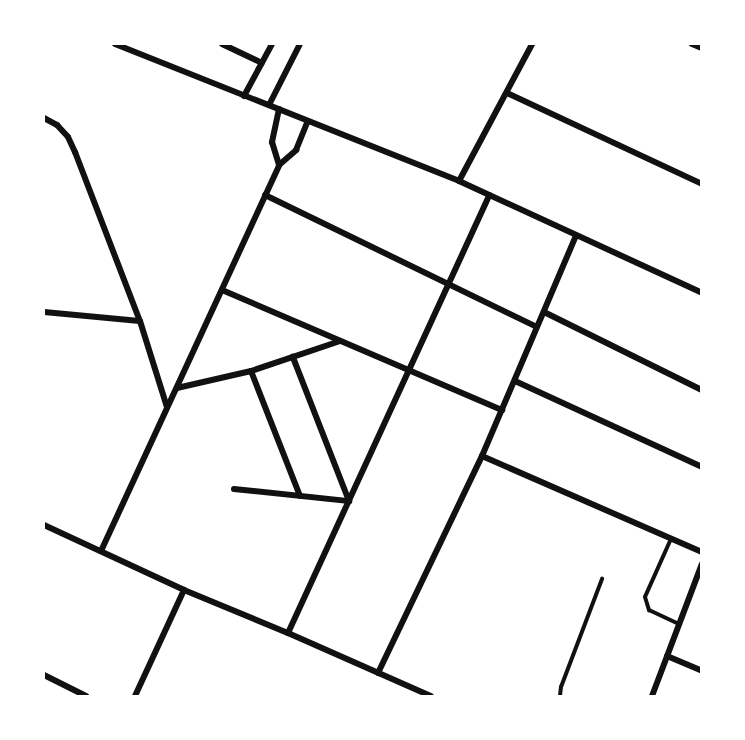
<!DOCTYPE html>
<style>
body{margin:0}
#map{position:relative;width:745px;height:740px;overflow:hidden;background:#fff;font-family:Lora,serif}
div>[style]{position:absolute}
.service>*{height:4px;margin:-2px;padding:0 2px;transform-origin:2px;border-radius:2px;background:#111}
.minor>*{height:6px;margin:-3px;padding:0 3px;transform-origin:3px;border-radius:3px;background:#111}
span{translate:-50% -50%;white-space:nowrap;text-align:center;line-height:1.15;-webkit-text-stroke:4.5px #fff;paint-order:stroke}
.frame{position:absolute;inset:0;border:45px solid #fff;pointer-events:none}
</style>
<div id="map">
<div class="service">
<i style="left:670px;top:541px;width:61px;rotate:114.1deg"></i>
<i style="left:645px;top:597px;width:14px;rotate:73deg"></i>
<i style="left:649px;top:610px;width:33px;rotate:25deg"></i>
<i style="left:560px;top:696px;width:9px;rotate:-84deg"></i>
<i style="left:561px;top:687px;width:116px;rotate:-69.2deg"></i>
</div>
<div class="minor">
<i style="left:115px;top:44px;width:370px;rotate:21.7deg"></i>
<i style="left:459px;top:181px;width:268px;rotate:24.7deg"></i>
<i style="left:222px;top:44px;width:44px;rotate:25.4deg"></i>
<i style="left:692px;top:44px;width:11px;rotate:22deg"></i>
<i style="left:507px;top:93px;width:215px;rotate:25deg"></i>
<i style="left:244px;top:96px;width:59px;rotate:-61.7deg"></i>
<i style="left:269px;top:105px;width:68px;rotate:-63.1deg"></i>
<i style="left:279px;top:109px;width:34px;rotate:102deg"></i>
<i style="left:272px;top:142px;width:24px;rotate:73deg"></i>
<i style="left:44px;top:118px;width:15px;rotate:28deg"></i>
<i style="left:57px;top:125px;width:16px;rotate:47deg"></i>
<i style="left:68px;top:137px;width:17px;rotate:65deg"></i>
<i style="left:75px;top:152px;width:181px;rotate:69deg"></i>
<i style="left:140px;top:321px;width:90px;rotate:72.6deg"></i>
<i style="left:459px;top:181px;width:155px;rotate:-61.9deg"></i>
<i style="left:265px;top:195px;width:302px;rotate:25.9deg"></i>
<i style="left:222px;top:290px;width:305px;rotate:23.2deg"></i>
<i style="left:44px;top:312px;width:96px;rotate:5.4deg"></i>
<i style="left:544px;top:312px;width:176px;rotate:26.3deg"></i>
<i style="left:251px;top:371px;width:134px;rotate:68.6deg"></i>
<i style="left:515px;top:381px;width:206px;rotate:24.7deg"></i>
<i style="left:177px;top:388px;width:76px;rotate:-12.9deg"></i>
<i style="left:251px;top:371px;width:94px;rotate:-18.6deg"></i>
<i style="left:482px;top:456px;width:240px;rotate:23.6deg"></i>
<i style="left:234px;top:489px;width:116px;rotate:6deg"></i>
<i style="left:349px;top:501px;width:155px;rotate:-111.3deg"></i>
<i style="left:44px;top:525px;width:154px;rotate:24.9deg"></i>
<i style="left:184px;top:590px;width:113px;rotate:22.5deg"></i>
<i style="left:288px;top:633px;width:156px;rotate:23.8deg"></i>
<i style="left:101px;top:551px;width:425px;rotate:-65.2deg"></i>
<i style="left:279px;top:165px;width:23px;rotate:-41deg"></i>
<i style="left:296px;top:150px;width:31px;rotate:-68deg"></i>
<i style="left:288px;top:633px;width:482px;rotate:-65.3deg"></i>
<i style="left:667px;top:656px;width:38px;rotate:23deg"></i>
<i style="left:378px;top:673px;width:241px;rotate:-64.4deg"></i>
<i style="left:482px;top:456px;width:239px;rotate:-66.9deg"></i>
<i style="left:44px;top:675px;width:47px;rotate:26.6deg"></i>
<i style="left:135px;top:696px;width:117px;rotate:-65.2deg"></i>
<i style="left:652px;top:696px;width:141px;rotate:-69.3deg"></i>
</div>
<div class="frame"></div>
</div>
